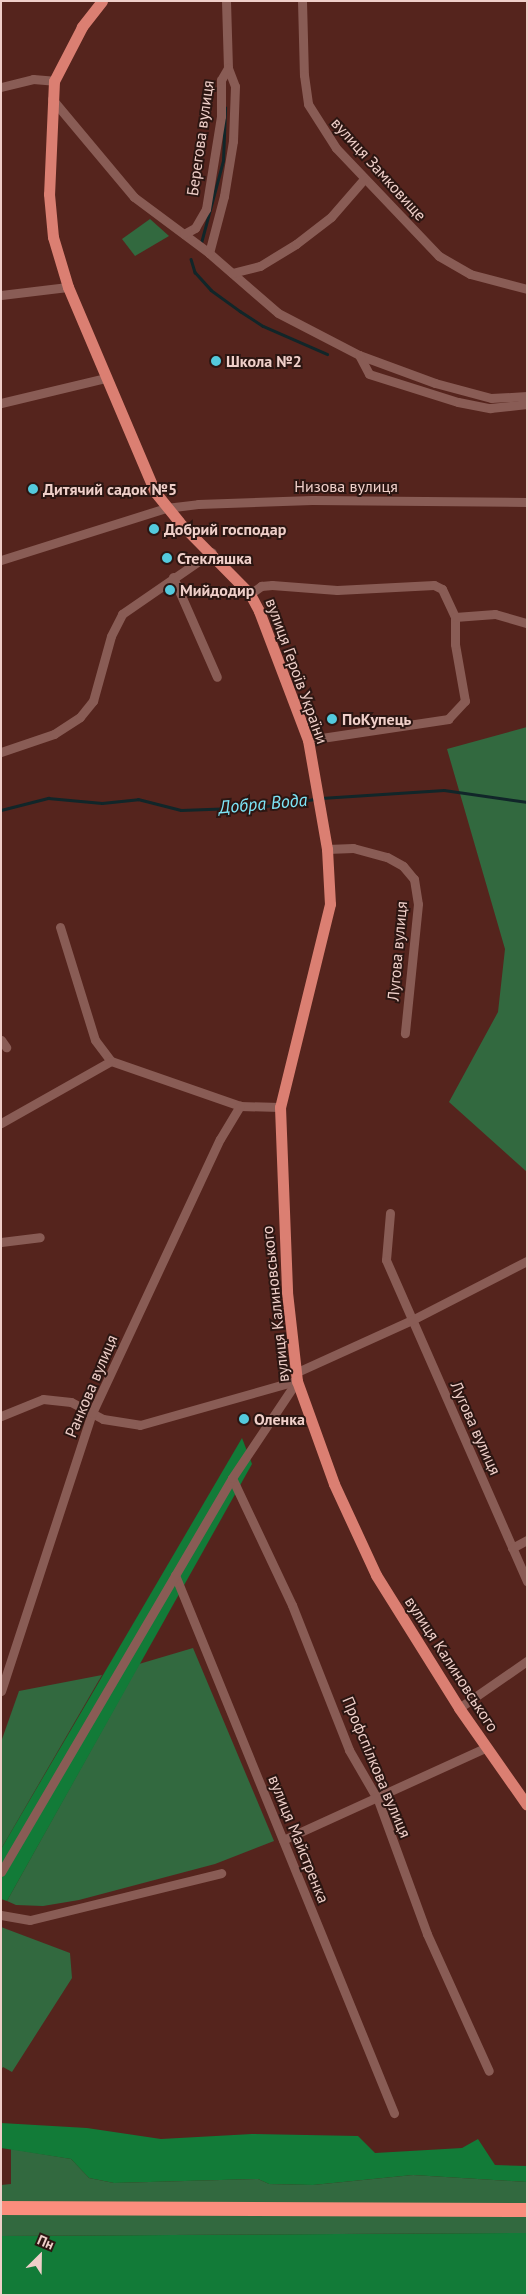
<!DOCTYPE html>
<meta charset="utf-8">
<style>
body{margin:0}
#map{position:relative;width:528px;height:2296px;overflow:hidden;background:#55241d;font-family:"PT Sans",sans-serif}
div>[style]{position:absolute}
.green>*{inset:0;background:#32693f}
.forest>*{inset:0;background:#127b38}
.stream>*{height:2.5px;margin:-1.25px;padding:0 1.25px;transform-origin:1.25px;border-radius:1.25px;background:#112629}
.minor>*{height:9px;margin:-4.5px;padding:0 4.5px;transform-origin:4.5px;border-radius:4.5px;background:#895c55}
.major>*{height:11px;margin:-5.5px;padding:0 5.5px;transform-origin:5.5px;border-radius:5.5px;background:#db7f72}
.highway>*{height:14px;margin:-7px;padding:0 7px;transform-origin:7px;border-radius:7px;background:#fb8d7d}
.dots>*{width:14px;height:14px;translate:-50% -50%;box-sizing:border-box;border:2px solid #2c1612;border-radius:50%}
span{translate:-50% -50%;white-space:nowrap;text-align:center;line-height:1.15;-webkit-text-stroke:4px #2c1612;paint-order:stroke}
.street-label{font-size:16px;color:#efcfc9}
.poi-label{font-size:16px;color:#efcfc9;font-weight:700}
.left{translate:0 -50%;text-align:left}
.water-label{font-size:18px;color:#7de5f7;font-style:italic}
.frame{position:absolute;inset:0;border:2px solid #efcfc9;pointer-events:none}
.north{position:absolute;left:15px;top:2231px;width:50px;height:50px;-webkit-text-stroke:4px #2c1612;paint-order:stroke;rotate:23deg;font-size:14px;font-weight:700;line-height:20px;text-align:center;color:#efcfc9}
.north::after{content:'';display:block;margin:auto;width:18px;height:22px;background:#efcfc9;clip-path:polygon(50% 0,100% 100%,50% 72%,0 100%)}
</style>
<div id="map">
<div class="green">
<i style="clip-path:polygon(150px 219px,169px 236px,135px 256px,122px 239px)"></i>
<i style="clip-path:polygon(527px 727px,527px 1172px,449px 1102px,498px 1012px,505px 949px,447px 749px)"></i>
<i style="clip-path:polygon(193px 1648px,274px 1841px,215px 1864px,79px 1900px,43px 1906px,16px 1905px,7px 1901px,139px 1664px)"></i>
<i style="clip-path:polygon(102px 1675px,1px 1849px,1px 1742px,19px 1691px)"></i>
<i style="clip-path:polygon(1px 1927px,70px 1953px,72px 1978px,12px 2072px,3px 2067px,1px 2070px)"></i>
<i style="clip-path:polygon(11px 2149px,71px 2159px,89px 2178px,114px 2183px,258px 2179px,269px 2184px,313px 2185px,413px 2175px,527px 2182px,527px 2233px,1px 2236px,1px 2185px,11px 2184px)"></i>
</div>
<div class="forest">
<i style="clip-path:polygon(242px 1438px,252px 1464px,7px 1901px,1px 1899px,1px 1849px)"></i>
<i style="clip-path:polygon(1px 2123px,87px 2128px,161px 2139px,252px 2134px,358px 2136px,375px 2153px,462px 2148px,478px 2139px,495px 2165px,527px 2166px,527px 2182px,413px 2175px,313px 2185px,269px 2184px,258px 2179px,114px 2183px,89px 2178px,71px 2159px,1px 2148px)"></i>
<i style="clip-path:polygon(527px 2233px,527px 2295px,1px 2295px,1px 2236px)"></i>
</div>
<div class="stream">
<i style="left:201px;top:243px;width:85px;rotate:-75deg"></i>
<i style="left:223px;top:161px;width:53px;rotate:-87.8deg"></i>
<i style="left:191px;top:259px;width:14px;rotate:73deg"></i>
<i style="left:195px;top:272px;width:24px;rotate:48deg"></i>
<i style="left:211px;top:290px;width:36px;rotate:36deg"></i>
<i style="left:240px;top:311px;width:27px;rotate:33deg"></i>
<i style="left:263px;top:326px;width:70px;rotate:23.6deg"></i>
<i style="left:321px;top:798px;width:123px;rotate:-3.7deg"></i>
<i style="left:444px;top:790px;width:84px;rotate:8.2deg"></i>
<i style="left:1px;top:810px;width:49px;rotate:-14.3deg"></i>
<i style="left:48px;top:798px;width:54px;rotate:5.3deg"></i>
<i style="left:102px;top:803px;width:36px;rotate:-6deg"></i>
<i style="left:138px;top:799px;width:44px;rotate:14.3deg"></i>
<i style="left:181px;top:810px;width:78px;rotate:-2.2deg"></i>
<i style="left:259px;top:807px;width:58px;rotate:-8deg"></i>
</div>
<div class="minor">
<i style="left:226px;top:1px;width:67px;rotate:88.3deg"></i>
<i style="left:228px;top:68px;width:19px;rotate:69deg"></i>
<i style="left:235px;top:86px;width:55px;rotate:92.1deg"></i>
<i style="left:233px;top:141px;width:56px;rotate:99.3deg"></i>
<i style="left:224px;top:196px;width:59px;rotate:104.7deg"></i>
<i style="left:209px;top:253px;width:91px;rotate:41deg"></i>
<i style="left:278px;top:313px;width:91px;rotate:27.4deg"></i>
<i style="left:359px;top:355px;width:81px;rotate:20.2deg"></i>
<i style="left:435px;top:383px;width:58px;rotate:15deg"></i>
<i style="left:491px;top:398px;width:36px;rotate:-3deg"></i>
<i style="left:302px;top:1px;width:74px;rotate:88.5deg"></i>
<i style="left:304px;top:75px;width:29px;rotate:82deg"></i>
<i style="left:308px;top:104px;width:52px;rotate:57.5deg"></i>
<i style="left:336px;top:148px;width:149px;rotate:46.4deg"></i>
<i style="left:439px;top:256px;width:36px;rotate:30deg"></i>
<i style="left:470px;top:274px;width:59px;rotate:14.7deg"></i>
<i style="left:1px;top:87px;width:33px;rotate:-14deg"></i>
<i style="left:33px;top:79px;width:21px;rotate:5deg"></i>
<i style="left:52px;top:99px;width:128px;rotate:50.1deg"></i>
<i style="left:134px;top:197px;width:94px;rotate:36.7deg"></i>
<i style="left:184px;top:234px;width:13px;rotate:-29deg"></i>
<i style="left:195px;top:228px;width:22px;rotate:-60deg"></i>
<i style="left:206px;top:209px;width:94px;rotate:-80.8deg"></i>
<i style="left:221px;top:116px;width:36px;rotate:-90deg"></i>
<i style="left:221px;top:80px;width:14px;rotate:-60deg"></i>
<i style="left:232px;top:273px;width:29px;rotate:-14deg"></i>
<i style="left:260px;top:266px;width:42px;rotate:-31.4deg"></i>
<i style="left:296px;top:244px;width:44px;rotate:-37.6deg"></i>
<i style="left:331px;top:217px;width:50px;rotate:-49deg"></i>
<i style="left:1px;top:295px;width:67px;rotate:-6.8deg"></i>
<i style="left:359px;top:355px;width:21px;rotate:62deg"></i>
<i style="left:369px;top:374px;width:93px;rotate:17.5deg"></i>
<i style="left:458px;top:402px;width:33px;rotate:11deg"></i>
<i style="left:490px;top:408px;width:37px;rotate:-6deg"></i>
<i style="left:1px;top:403px;width:108px;rotate:-13.4deg"></i>
<i style="left:1px;top:560px;width:173px;rotate:-17.5deg"></i>
<i style="left:166px;top:508px;width:32px;rotate:-7deg"></i>
<i style="left:198px;top:504px;width:114px;rotate:-2deg"></i>
<i style="left:312px;top:500px;width:215px;rotate:0.5deg"></i>
<i style="left:173px;top:577px;width:109px;rotate:66.3deg"></i>
<i style="left:250px;top:594px;width:14px;rotate:-36deg"></i>
<i style="left:261px;top:586px;width:11px;rotate:-5deg"></i>
<i style="left:272px;top:585px;width:65px;rotate:4.4deg"></i>
<i style="left:337px;top:590px;width:97px;rotate:-3deg"></i>
<i style="left:434px;top:585px;width:9px;rotate:27deg"></i>
<i style="left:442px;top:589px;width:31px;rotate:65deg"></i>
<i style="left:308px;top:740px;width:142px;rotate:-8.5deg"></i>
<i style="left:448px;top:719px;width:25px;rotate:-47deg"></i>
<i style="left:465px;top:701px;width:58px;rotate:-100deg"></i>
<i style="left:455px;top:644px;width:27px;rotate:-90deg"></i>
<i style="left:455px;top:617px;width:40px;rotate:-4.3deg"></i>
<i style="left:495px;top:614px;width:33px;rotate:16deg"></i>
<i style="left:1px;top:752px;width:56px;rotate:-18.8deg"></i>
<i style="left:54px;top:734px;width:31px;rotate:-33deg"></i>
<i style="left:80px;top:717px;width:21px;rotate:-51deg"></i>
<i style="left:93px;top:701px;width:67px;rotate:-74.5deg"></i>
<i style="left:111px;top:636px;width:25px;rotate:-63deg"></i>
<i style="left:122px;top:614px;width:109px;rotate:-34.6deg"></i>
<i style="left:327px;top:849px;width:26px;rotate:-2deg"></i>
<i style="left:353px;top:848px;width:35px;rotate:15deg"></i>
<i style="left:387px;top:857px;width:18px;rotate:29deg"></i>
<i style="left:403px;top:866px;width:17px;rotate:50deg"></i>
<i style="left:414px;top:879px;width:25px;rotate:81deg"></i>
<i style="left:418px;top:904px;width:130px;rotate:95.8deg"></i>
<i style="left:60px;top:927px;width:118px;rotate:72.8deg"></i>
<i style="left:95px;top:1040px;width:26px;rotate:53deg"></i>
<i style="left:111px;top:1061px;width:137px;rotate:19.2deg"></i>
<i style="left:240px;top:1106px;width:40px;rotate:1.4deg"></i>
<i style="left:1px;top:1040px;width:9px;rotate:54deg"></i>
<i style="left:1px;top:1123px;width:126px;rotate:-29.4deg"></i>
<i style="left:390px;top:1213px;width:47px;rotate:94.9deg"></i>
<i style="left:386px;top:1260px;width:351px;rotate:66.3deg"></i>
<i style="left:1px;top:1242px;width:39px;rotate:-7deg"></i>
<i style="left:295px;top:1373px;width:128px;rotate:-24.4deg"></i>
<i style="left:412px;top:1320px;width:129px;rotate:-27.2deg"></i>
<i style="left:1px;top:1416px;width:45px;rotate:-22deg"></i>
<i style="left:43px;top:1399px;width:28px;rotate:6deg"></i>
<i style="left:71px;top:1402px;width:36px;rotate:28deg"></i>
<i style="left:103px;top:1419px;width:37px;rotate:9deg"></i>
<i style="left:140px;top:1425px;width:162px;rotate:-15.8deg"></i>
<i style="left:232px;top:1478px;width:140px;rotate:64.7deg"></i>
<i style="left:292px;top:1605px;width:156px;rotate:68.5deg"></i>
<i style="left:349px;top:1750px;width:58px;rotate:59.9deg"></i>
<i style="left:378px;top:1800px;width:143px;rotate:69.9deg"></i>
<i style="left:427px;top:1934px;width:150px;rotate:65.7deg"></i>
<i style="left:512px;top:1548px;width:17px;rotate:-28deg"></i>
<i style="left:175px;top:1575px;width:581px;rotate:67.85deg"></i>
<i style="left:1px;top:1691px;width:293px;rotate:-71.9deg"></i>
<i style="left:92px;top:1413px;width:302px;rotate:-65deg"></i>
<i style="left:220px;top:1139px;width:39px;rotate:-59deg"></i>
<i style="left:459px;top:1708px;width:83px;rotate:-34.7deg"></i>
<i style="left:283px;top:1840px;width:224px;rotate:-24.5deg"></i>
<i style="left:1px;top:1872px;width:457px;rotate:-59.6deg"></i>
<i style="left:232px;top:1478px;width:117px;rotate:-56.2deg"></i>
<i style="left:1px;top:1915px;width:29px;rotate:10deg"></i>
<i style="left:30px;top:1920px;width:197px;rotate:-13.8deg"></i>
</div>
<div class="major">
<i style="left:102px;top:1px;width:33px;rotate:128deg"></i>
<i style="left:82px;top:27px;width:61px;rotate:117.4deg"></i>
<i style="left:54px;top:81px;width:113px;rotate:92.5deg"></i>
<i style="left:49px;top:194px;width:43px;rotate:84.7deg"></i>
<i style="left:53px;top:237px;width:52px;rotate:73.3deg"></i>
<i style="left:68px;top:287px;width:223px;rotate:67deg"></i>
<i style="left:155px;top:492px;width:38px;rotate:51deg"></i>
<i style="left:179px;top:522px;width:101px;rotate:45.4deg"></i>
<i style="left:250px;top:594px;width:19px;rotate:62deg"></i>
<i style="left:259px;top:611px;width:138px;rotate:69.2deg"></i>
<i style="left:308px;top:740px;width:111px;rotate:80.1deg"></i>
<i style="left:327px;top:849px;width:55px;rotate:86.9deg"></i>
<i style="left:330px;top:904px;width:209px;rotate:103.8deg"></i>
<i style="left:280px;top:1107px;width:185px;rotate:87.8deg"></i>
<i style="left:287px;top:1292px;width:90px;rotate:83.6deg"></i>
<i style="left:297px;top:1381px;width:109px;rotate:70.2deg"></i>
<i style="left:334px;top:1484px;width:100px;rotate:65.2deg"></i>
<i style="left:376px;top:1575px;width:157px;rotate:58deg"></i>
<i style="left:459px;top:1708px;width:118px;rotate:55deg"></i>
</div>
<div class="highway">
<i style="left:1px;top:2208px;width:526px;rotate:0.22deg"></i>
</div>
<div class="dots">
<i style="left:216px;top:361px;background:#54cadd"></i>
<i style="left:33px;top:489px;background:#54cadd"></i>
<i style="left:154px;top:529px;background:#54cadd"></i>
<i style="left:167px;top:558px;background:#54cadd"></i>
<i style="left:170px;top:590px;background:#54cadd"></i>
<i style="left:332px;top:719px;background:#54cadd"></i>
<i style="left:244px;top:1419px;background:#54cadd"></i>
</div>
<div class="street-label">
<span style="left:200px;top:138px;rotate:-82deg">Берегова вулиця</span>
<span style="left:379px;top:169px;rotate:48deg">вулиця Замковище</span>
<span style="left:346px;top:486px">Низова вулиця</span>
<span style="left:297px;top:671px;rotate:70deg">вулиця Героїв України</span>
<span style="left:397px;top:951px;rotate:-85deg">Лугова вулиця</span>
<span style="left:275px;top:1304px;rotate:-96deg">вулиця Калиновського</span>
<span style="left:91px;top:1386px;rotate:-67deg">Ранкова вулиця</span>
<span style="left:476px;top:1428px;rotate:66deg">Лугова вулиця</span>
<span style="left:452px;top:1664px;rotate:57deg">вулиця Калиновського</span>
<span style="left:377px;top:1767px;rotate:67deg">Профспілкова вулиця</span>
<span style="left:299px;top:1839px;rotate:68deg">вулиця Майстренка</span>
</div>
<div class="poi-label">
<span class="left" style="left:226px;top:361px">Школа №2</span>
<span class="left" style="left:43px;top:489px">Дитячий садок №5</span>
<span class="left" style="left:164px;top:529px">Добрий господар</span>
<span class="left" style="left:177px;top:558px">Стекляшка</span>
<span class="left" style="left:180px;top:590px">Мийдодир</span>
<span class="left" style="left:342px;top:719px">ПоКупець</span>
<span class="left" style="left:254px;top:1419px">Оленка</span>
</div>
<div class="water-label">
<span style="left:263px;top:804px;rotate:-5deg">Добра Вода</span>
</div>
<div class="frame"></div>
<div class="north">Пн</div>
</div>
